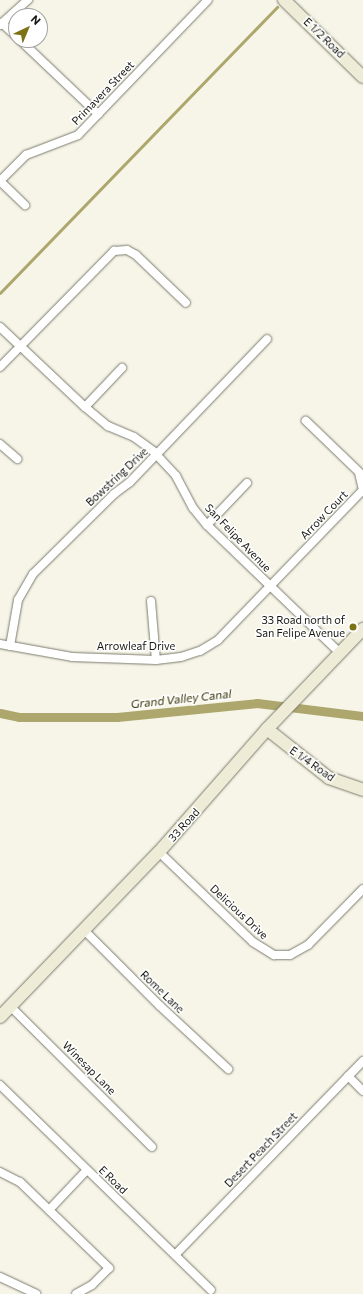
<!DOCTYPE html>
<style>
body{margin:0}
#map{position:relative;width:363px;height:1294px;overflow:hidden;background:#f6f5e7;font-family:Commissioner,sans-serif}
div>[style]{position:absolute}
.stream>*{height:2.5px;margin:-1.25px;padding:0 1.25px;transform-origin:1.25px;border-radius:1.25px;background:#ada76d}
.canal>*{height:9px;margin:-4.5px;padding:0 4.5px;transform-origin:4.5px;border-radius:4.5px;background:#ada76d}
.roads{filter:drop-shadow(0 0 1px #7c7b6f) drop-shadow(0 0 1px #7c7b6f)}
.street>*{height:8px;margin:-4px;padding:0 4px;transform-origin:4px;border-radius:4px;background:#fff}
.secondary>*{height:12px;margin:-6px;padding:0 6px;transform-origin:6px;border-radius:6px;background:#eeecd6}
.dots>*{width:11px;height:11px;translate:-50% -50%;box-sizing:border-box;border:2px solid #fff;border-radius:50%}
span{translate:-50% -50%;white-space:nowrap;text-align:center;line-height:1.15;-webkit-text-stroke:3px #fff;paint-order:stroke}
.street-label{font-size:11px;color:#171712}
.poi-label{font-size:11px;color:#171712}
.right{translate:-100% -50%;text-align:right}
.water-label{font-size:12px;color:#383303;font-style:italic}
.north{position:absolute;left:8px;top:8px;width:40px;height:40px;box-sizing:border-box;background:#fff;border:1px solid #a2a2a0;border-radius:50%;rotate:44deg;font-size:11px;font-weight:700;line-height:16px;text-align:center;color:#171712}
.north::after{content:'';display:block;margin:auto;width:14px;height:18px;background:#7c7214;clip-path:polygon(50% 0,100% 100%,50% 72%,0 100%)}
</style>
<div id="map">
<div class="stream">
<i style="left:0;top:293px;width:398px;rotate:-45.9deg"></i>
</div>
<div class="canal">
<i style="left:0;top:713px;width:19px;rotate:12deg"></i>
<i style="left:19px;top:717px;width:98px"></i>
<i style="left:117px;top:717px;width:141px;rotate:-5.7deg"></i>
<i style="left:257px;top:703px;width:107px;rotate:7deg"></i>
</div>
<div class="roads">
<div class="street">
<i style="left:2px;top:23px;width:19px;rotate:43deg"></i>
<i style="left:0;top:25px;width:38px;rotate:-42deg"></i>
<i style="left:20px;top:40px;width:108px;rotate:43.5deg"></i>
<i style="left:0;top:181px;width:37px;rotate:-45deg"></i>
<i style="left:26px;top:155px;width:56px;rotate:-21deg"></i>
<i style="left:78px;top:135px;width:187px;rotate:-46.1deg"></i>
<i style="left:0;top:181px;width:35px;rotate:44deg"></i>
<i style="left:0;top:327px;width:117px;rotate:43.3deg"></i>
<i style="left:85px;top:407px;width:30px;rotate:40deg"></i>
<i style="left:108px;top:426px;width:28px;rotate:23deg"></i>
<i style="left:134px;top:437px;width:24px;rotate:36deg"></i>
<i style="left:153px;top:451px;width:34px;rotate:47deg"></i>
<i style="left:176px;top:476px;width:36px;rotate:62deg"></i>
<i style="left:193px;top:508px;width:22px;rotate:51deg"></i>
<i style="left:207px;top:525px;width:185px;rotate:43.9deg"></i>
<i style="left:0;top:367px;width:163px;rotate:-45.5deg"></i>
<i style="left:114px;top:251px;width:13px;rotate:-4deg"></i>
<i style="left:127px;top:250px;width:10px;rotate:29deg"></i>
<i style="left:136px;top:255px;width:69px;rotate:43.8deg"></i>
<i style="left:85px;top:407px;width:54px;rotate:-46.5deg"></i>
<i style="left:0;top:444px;width:23px;rotate:41deg"></i>
<i style="left:207px;top:525px;width:58px;rotate:-46.4deg"></i>
<i style="left:151px;top:601px;width:59px;rotate:85.2deg"></i>
<i style="left:0;top:644px;width:73px;rotate:10.2deg"></i>
<i style="left:72px;top:657px;width:84px;rotate:2deg"></i>
<i style="left:156px;top:660px;width:25px;rotate:-7deg"></i>
<i style="left:181px;top:657px;width:20px;rotate:-18deg"></i>
<i style="left:200px;top:651px;width:21px;rotate:-31deg"></i>
<i style="left:218px;top:640px;width:209px;rotate:-46deg"></i>
<i style="left:363px;top:490px;width:18px;rotate:-103deg"></i>
<i style="left:359px;top:472px;width:74px;rotate:-136.1deg"></i>
<i style="left:10px;top:646px;width:47px;rotate:-80.1deg"></i>
<i style="left:18px;top:600px;width:30px;rotate:-60deg"></i>
<i style="left:33px;top:574px;width:114px;rotate:-44.6deg"></i>
<i style="left:114px;top:494px;width:20px;rotate:-37deg"></i>
<i style="left:130px;top:482px;width:198px;rotate:-46.2deg"></i>
<i style="left:159px;top:852px;width:130px;rotate:43.8deg"></i>
<i style="left:253px;top:942px;width:25px;rotate:32deg"></i>
<i style="left:274px;top:955px;width:16px"></i>
<i style="left:290px;top:955px;width:21px;rotate:-29deg"></i>
<i style="left:308px;top:945px;width:78px;rotate:-45.5deg"></i>
<i style="left:83px;top:929px;width:109px;rotate:45deg"></i>
<i style="left:160px;top:1006px;width:93px;rotate:42.8deg"></i>
<i style="left:10px;top:1006px;width:200px;rotate:44.8deg"></i>
<i style="left:348px;top:1076px;width:21px;rotate:45deg"></i>
<i style="left:0;top:1085px;width:294px;rotate:44.2deg"></i>
<i style="left:0;top:1172px;width:22px;rotate:27deg"></i>
<i style="left:20px;top:1182px;width:124px;rotate:44deg"></i>
<i style="left:109px;top:1268px;width:24px;rotate:135deg"></i>
<i style="left:92px;top:1285px;width:18px;rotate:151deg"></i>
<i style="left:49px;top:1210px;width:55px;rotate:-46.5deg"></i>
<i style="left:175px;top:1255px;width:270px;rotate:-45.9deg"></i>
<i style="left:0;top:1277px;width:40px;rotate:25deg"></i>
</div>
<div class="secondary">
<i style="left:284px;top:0;width:110px;rotate:44.3deg"></i>
<i style="left:267px;top:729px;width:79px;rotate:38.3deg"></i>
<i style="left:329px;top:778px;width:36px;rotate:19deg"></i>
<i style="left:0;top:1017px;width:229px;rotate:-46.1deg"></i>
<i style="left:159px;top:852px;width:164px;rotate:-48.7deg"></i>
<i style="left:267px;top:729px;width:139px;rotate:-46.2deg"></i>
</div>
</div>
<div class="dots">
<i style="left:353px;top:627px;background:#7c7214"></i>
</div>
<div class="street-label">
<span style="left:324px;top:38px;rotate:44deg">E 1/2 Road</span>
<span style="left:103px;top:93px;rotate:-46deg">Primavera Street</span>
<span style="left:117px;top:477px;rotate:-43deg">Bowstring Drive</span>
<span style="left:324px;top:515px;rotate:-46deg">Arrow Court</span>
<span style="left:238px;top:538px;rotate:46deg">San Felipe Avenue</span>
<span style="left:136px;top:646px">Arrowleaf Drive</span>
<span style="left:312px;top:764px;rotate:35deg">E 1/4 Road</span>
<span style="left:184px;top:825px;rotate:-48deg">33 Road</span>
<span style="left:239px;top:912px;rotate:43deg">Delicious Drive</span>
<span style="left:162px;top:992px;rotate:44deg">Rome Lane</span>
<span style="left:89px;top:1068px;rotate:45deg">Winesap Lane</span>
<span style="left:261px;top:1150px;rotate:-46deg">Desert Peach Street</span>
<span style="left:113px;top:1180px;rotate:44deg">E Road</span>
</div>
<div class="poi-label">
<span class="right" style="left:345px;top:627px">33 Road north of<br>San Felipe Avenue</span>
</div>
<div class="water-label">
<span style="left:181px;top:699px;rotate:-6deg">Grand Valley Canal</span>
</div>
<div class="north">N</div>
</div>
